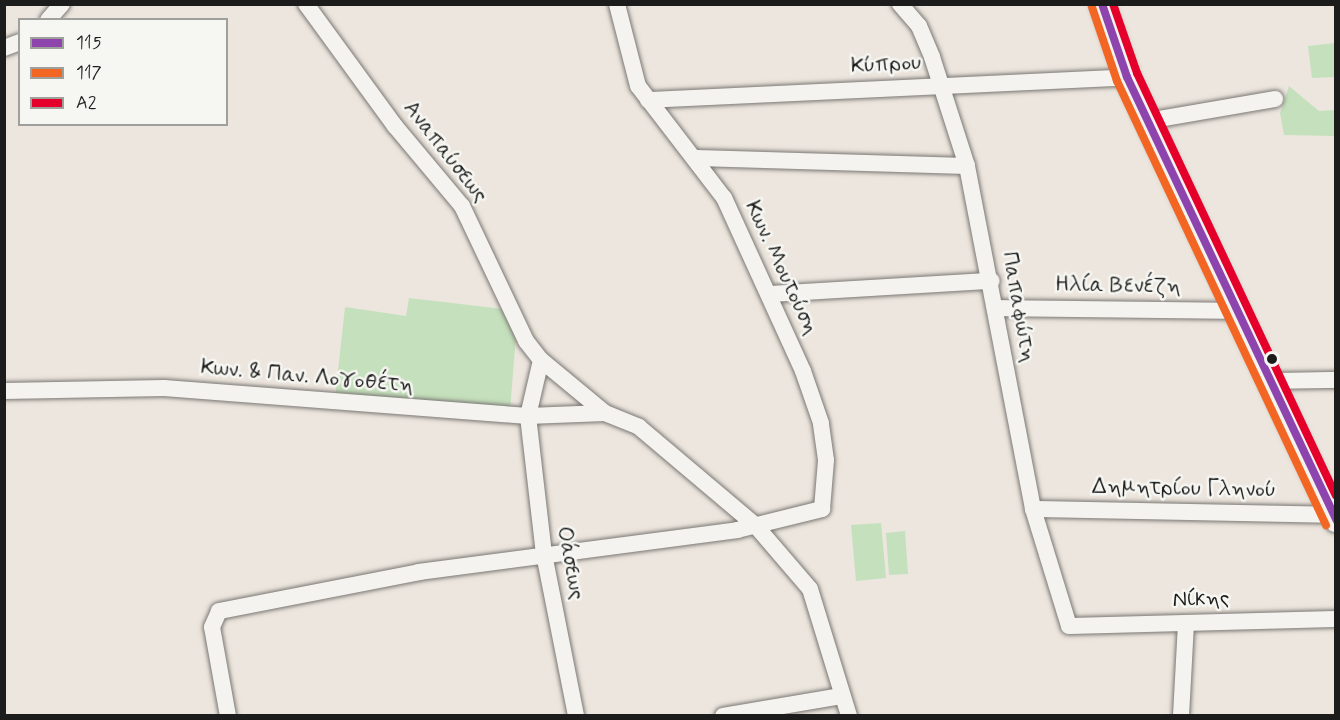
<!DOCTYPE html>
<meta charset="utf-8">
<style>
body{margin:0}
#map{position:relative;width:1340px;height:720px;overflow:hidden;background:#ede6de;font-family:Mynerve,sans-serif}
div>[style]{position:absolute}
.green>*{inset:0;background:#c5e0bc}
.roads{filter:drop-shadow(0 0 2px #7a7773) drop-shadow(0 0 2px #7a7773)}
.street>*{height:16px;margin:-8px;padding:0 8px;transform-origin:8px;border-radius:8px;background:#f4f3f0}
.secondary>*{height:22px;margin:-11px;padding:0 11px;transform-origin:11px;border-radius:11px;background:#f4f3f0}
.bus-1>*{height:8px;margin:-4px;padding:0 4px;transform-origin:4px;border-radius:4px;background:#8e44ad}
.bus-2>*{height:8px;margin:-4px;padding:0 4px;transform-origin:4px;border-radius:4px;background:#f26522}
.bus-3>*{height:8px;margin:-4px;padding:0 4px;transform-origin:4px;border-radius:4px;background:#e4002b}
.dots>*{width:16px;height:16px;translate:-50% -50%;box-sizing:border-box;border:3px solid #f6f6f2;border-radius:50%}
span{translate:-50% -50%;white-space:nowrap;text-align:center;line-height:1.15;-webkit-text-stroke:5px #f6f6f2;paint-order:stroke}
.street-label{font-size:22px;color:#1c1c1c}
.frame{position:absolute;inset:0;border:6px solid #1c1c1c;pointer-events:none}
.legend{position:absolute;left:18px;top:18px;width:210px;height:108px;box-sizing:border-box;background:#f6f6f2;border:2px solid #9f9f9c;margin:0;padding:8px 10px;list-style:none;font-size:18px;color:#1c1c1c}
.legend li{display:flex;align-items:center;gap:12px;height:30px}
.legend b{width:30px;border:2px solid #9f9f9c}
</style>
<div id="map">
<div class="green">
<i style="clip-path:polygon(1335px 43px,1335px 77px,1312px 78px,1308px 46px)"></i>
<i style="clip-path:polygon(1289px 86px,1319px 111px,1335px 110px,1335px 136px,1284px 135px,1280px 113px)"></i>
<i style="clip-path:polygon(409px 298px,503px 309px,516px 336px,510px 410px,335px 398px,345px 307px,406px 316px)"></i>
<i style="clip-path:polygon(881px 523px,886px 578px,856px 581px,851px 525px)"></i>
<i style="clip-path:polygon(905px 531px,908px 574px,889px 575px,886px 533px)"></i>
</div>
<div class="roads">
<div class="street">
<i style="left:306px;top:4px;width:151px;rotate:53.9deg"></i>
<i style="left:395px;top:126px;width:104px;rotate:50.1deg"></i>
<i style="left:462px;top:206px;width:149px;rotate:64.6deg"></i>
<i style="left:526px;top:341px;width:24px;rotate:52deg"></i>
<i style="left:541px;top:360px;width:83px;rotate:39.6deg"></i>
<i style="left:605px;top:413px;width:37px;rotate:22deg"></i>
<i style="left:639px;top:427px;width:153px;rotate:40.2deg"></i>
<i style="left:756px;top:526px;width:83px;rotate:49.4deg"></i>
<i style="left:810px;top:589px;width:133px;rotate:72.9deg"></i>
<i style="left:900px;top:4px;width:29px;rotate:49deg"></i>
<i style="left:919px;top:26px;width:34px;rotate:67deg"></i>
<i style="left:932px;top:57px;width:114px;rotate:72.2deg"></i>
<i style="left:967px;top:166px;width:349px;rotate:79.1deg"></i>
<i style="left:1033px;top:509px;width:122px;rotate:72.9deg"></i>
<i style="left:1069px;top:626px;width:267px;rotate:-1.5deg"></i>
<i style="left:48px;top:20px;width:21px;rotate:-49deg"></i>
<i style="left:4px;top:48px;width:17px;rotate:-21deg"></i>
<i style="left:648px;top:100px;width:480px;rotate:-2.7deg"></i>
<i style="left:1147px;top:121px;width:130px;rotate:-9.8deg"></i>
<i style="left:697px;top:158px;width:270px;rotate:1.7deg"></i>
<i style="left:770px;top:294px;width:222px;rotate:-3.4deg"></i>
<i style="left:997px;top:308px;width:241px;rotate:0.7deg"></i>
<i style="left:541px;top:360px;width:57px;rotate:103.1deg"></i>
<i style="left:528px;top:416px;width:139px;rotate:83.4deg"></i>
<i style="left:544px;top:554px;width:165px;rotate:78.8deg"></i>
<i style="left:1271px;top:381px;width:65px;rotate:-0.9deg"></i>
<i style="left:4px;top:391px;width:160px;rotate:-1.1deg"></i>
<i style="left:164px;top:388px;width:365px;rotate:4.4deg"></i>
<i style="left:528px;top:416px;width:77px;rotate:-2.2deg"></i>
<i style="left:1033px;top:509px;width:300px;rotate:1.1deg"></i>
<i style="left:228px;top:716px;width:90px;rotate:-100.2deg"></i>
<i style="left:212px;top:627px;width:17px;rotate:-66deg"></i>
<i style="left:219px;top:611px;width:204px;rotate:-11deg"></i>
<i style="left:419px;top:572px;width:321px;rotate:-7.5deg"></i>
<i style="left:737px;top:530px;width:88px;rotate:-13.9deg"></i>
<i style="left:822px;top:509px;width:49px;rotate:-85.3deg"></i>
<i style="left:826px;top:460px;width:37px;rotate:-98deg"></i>
<i style="left:821px;top:423px;width:55px;rotate:-109.1deg"></i>
<i style="left:803px;top:371px;width:190px;rotate:-114.5deg"></i>
<i style="left:724px;top:198px;width:141px;rotate:-127.5deg"></i>
<i style="left:638px;top:86px;width:85px;rotate:-104.4deg"></i>
<i style="left:723px;top:716px;width:120px;rotate:-9.6deg"></i>
<i style="left:1181px;top:716px;width:93px;rotate:-86.9deg"></i>
</div>
<div class="secondary">
<i style="left:1102px;top:4px;width:77px;rotate:71.1deg"></i>
<i style="left:1127px;top:77px;width:491px;rotate:64.8deg"></i>
</div>
</div>
<div class="bus-1">
<i style="left:1102px;top:4px;width:77px;rotate:71.1deg"></i>
<i style="left:1127px;top:77px;width:490px;rotate:64.7deg"></i>
</div>
<div class="bus-2">
<i style="left:1092px;top:7px;width:78px;rotate:71.3deg"></i>
<i style="left:1117px;top:81px;width:491px;rotate:64.8deg"></i>
</div>
<div class="bus-3">
<i style="left:1113px;top:4px;width:73px;rotate:70.8deg"></i>
<i style="left:1137px;top:73px;width:467px;rotate:64.8deg"></i>
</div>
<div class="dots">
<i style="left:1272px;top:359px;background:#1c1c1c"></i>
</div>
<div class="street-label">
<span style="left:886px;top:65px;rotate:-3deg">Κύπρου</span>
<span style="left:445px;top:152px;rotate:52deg">Αναπαύσεως</span>
<span style="left:781px;top:268px;rotate:65deg">Κων. Μουτούση</span>
<span style="left:1118px;top:286px;rotate:1deg">Ηλία Βενέζη</span>
<span style="left:1018px;top:307px;rotate:80deg">Παπαφώτη</span>
<span style="left:307px;top:377px;rotate:5deg">Κων. &amp; Παν. Λογοθέτη</span>
<span style="left:1184px;top:489px;rotate:1deg">Δημητρίου Γληνού</span>
<span style="left:570px;top:563px;rotate:80deg">Οάσεως</span>
<span style="left:1201px;top:600px;rotate:-2deg">Νίκης</span>
</div>
<div class="frame"></div>
<ul class="legend">
<li><b style="height:8px;background:#8e44ad"></b>115</li>
<li><b style="height:8px;background:#f26522"></b>117</li>
<li><b style="height:8px;background:#e4002b"></b>Α2</li>
</ul>
</div>
